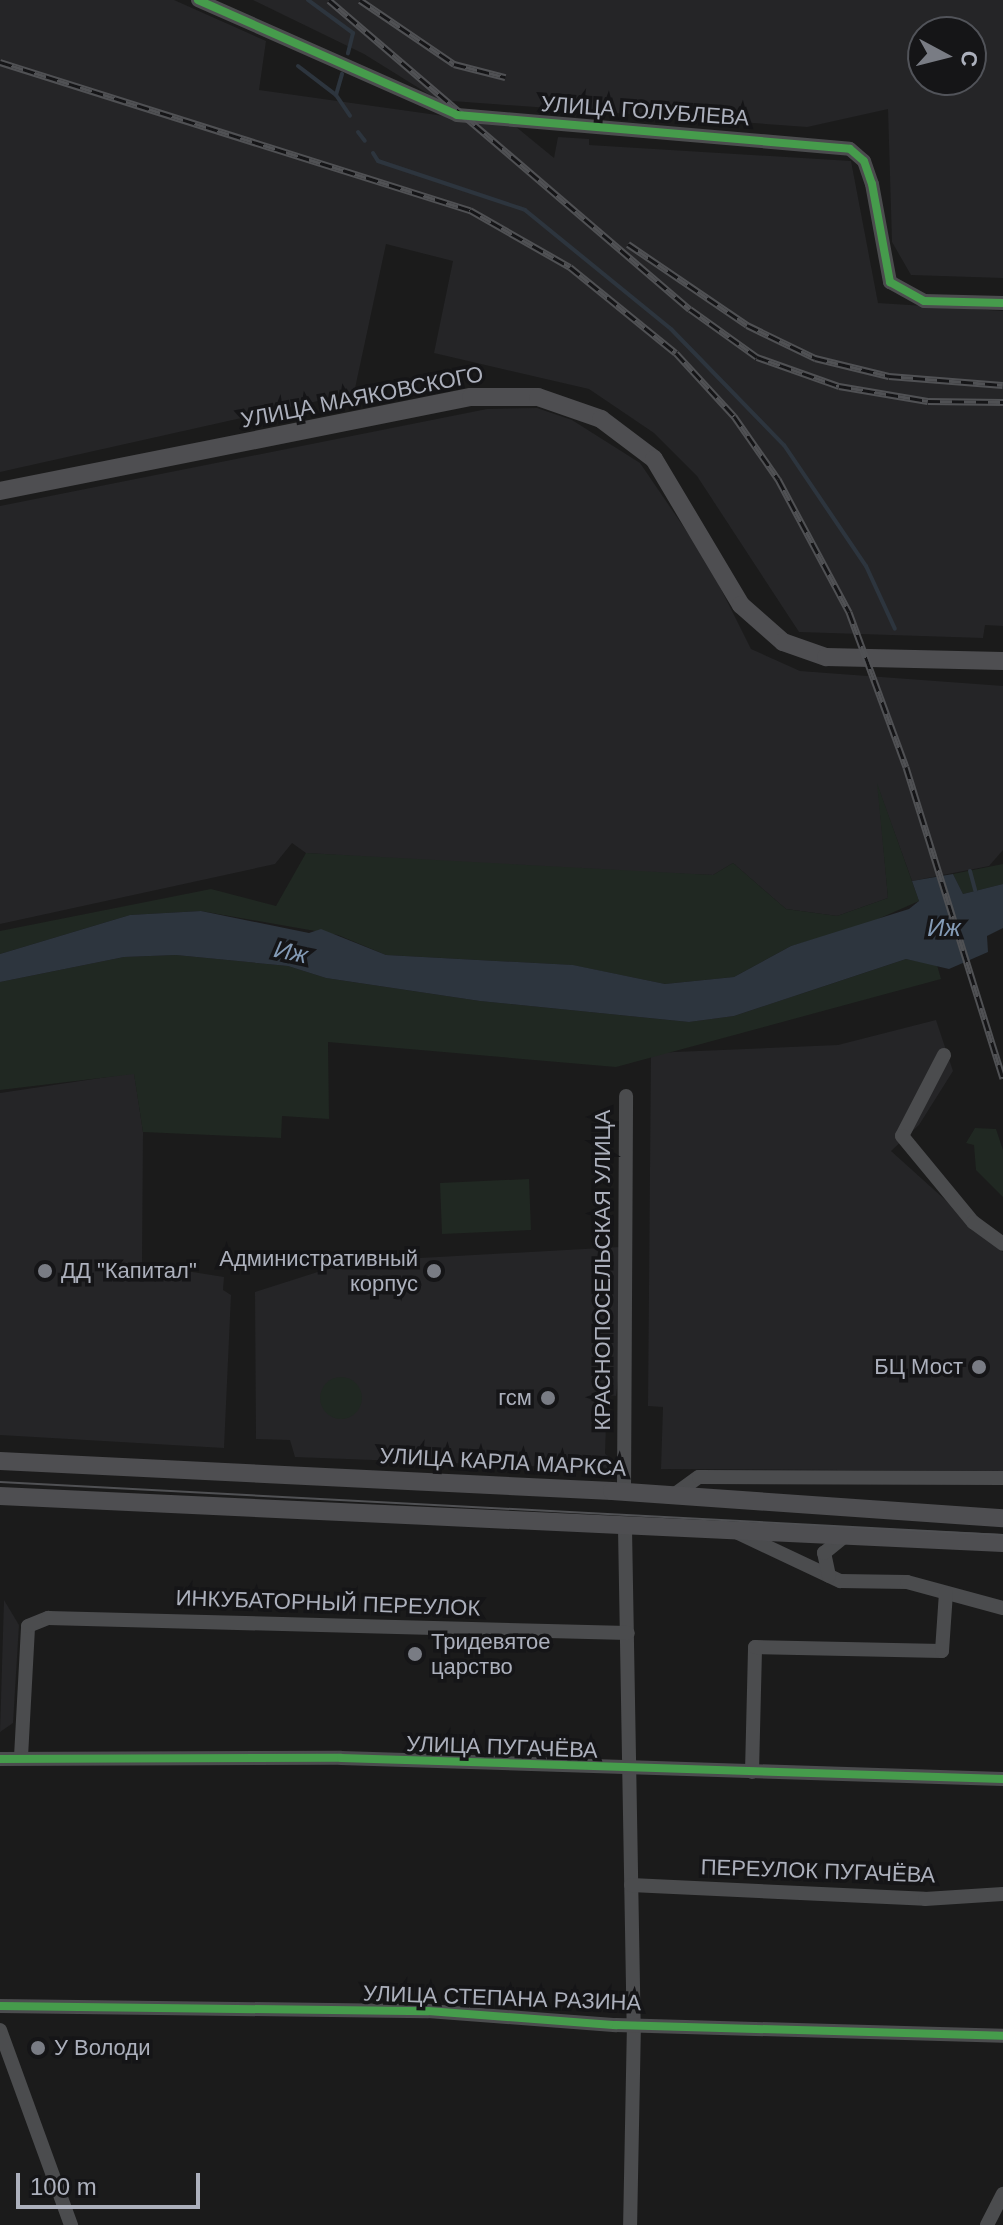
<!DOCTYPE html>
<meta charset="utf-8">
<style>
body{margin:0}
#map{position:relative;width:1003px;height:2225px;overflow:hidden;background:#1b1b1b;font-family:Helvetica,sans-serif}
div>[style]{position:absolute}
.built>*{inset:0;background:#252527}
.green>*{inset:0;background:#202822}
.round{border-radius:50%}
.water>*{inset:0;background:#2d353e}
.stream>*{height:4px;margin:-2px;padding:0 2px;transform-origin:2px;border-radius:2px;background:#2d353e}
.minor>*{height:14px;margin:-7px;padding:0 7px;transform-origin:7px;border-radius:7px;background:#4b4c4e}
.major>*{height:18px;margin:-9px;padding:0 9px;transform-origin:9px;border-radius:9px;background:#4e4e51}
.tram>*{height:2px;margin:-1px;padding:0 1px;transform-origin:1px;border-radius:1px;background:#505154}
.rail>*{height:7px;margin-top:-3.5px;transform-origin:0;background:repeating-linear-gradient(90deg,#151517 0 12px,#505154 0 24px);box-sizing:border-box;border-block:2px solid #505154}
.cycleway>*{height:8px;margin:-4px;padding:0 4px;transform-origin:4px;border-radius:4px;background:#469c4c}
.dots>*{width:22px;height:22px;translate:-50% -50%;box-sizing:border-box;border:4px solid #151517;border-radius:50%}
span{translate:-50% -50%;white-space:nowrap;text-align:center;line-height:1.15;-webkit-text-stroke:7px #151517;paint-order:stroke}
.street-label{font-size:22px;color:#acb0bc}
.poi-label{font-size:22px;color:#acb0bc}
.right{translate:-100% -50%;text-align:right}
.left{translate:0 -50%;text-align:left}
.water-label{font-size:24px;color:#849bb6;font-style:italic}
.north{position:absolute;left:907px;top:16px;width:80px;height:80px;box-sizing:border-box;background:#151517;border:2px solid #515359;border-radius:50%;rotate:97deg;font-size:22px;font-weight:700;line-height:32px;text-align:center;color:#acb0bc}
.north::after{content:'';display:block;margin:auto;width:28px;height:36px;background:#797c84;clip-path:polygon(50% 0,100% 100%,50% 72%,0 100%)}
.scale{position:absolute;left:16px;top:2173px;width:184px;height:36px;box-sizing:border-box;border:4px solid #acb0bc;border-top:0;padding-left:10px;font-size:24px;line-height:28px;white-space:nowrap;color:#acb0bc;-webkit-text-stroke:6px #151517;paint-order:stroke}
</style>
<div id="map">
<div class="built">
<i style="clip-path:polygon(0 0,174px 0,266px 41px,259px 90px,515px 126px,554px 158px,558px 137px,589px 139px,589px 145px,851px 161px,878px 303px,1003px 311px,1003px 626px,985px 625px,983px 638px,799px 632px,697px 476px,654px 433px,589px 389px,434px 353px,453px 261px,386px 244px,354px 393px,0 472px)"></i>
<i style="clip-path:polygon(evenodd,253px 0,1003px 0,1003px 278px,911px 275px,892px 242px,888px 109px,807px 127px,438px 100px,364px 54px,253px 0,923px 32px,971px 32px,971px 80px,923px 80px,923px 32px)"></i>
<i style="clip-path:polygon(537px 408px,572px 420px,640px 463px,707px 561px,751px 649px,800px 671px,1003px 686px,1003px 850px,989px 866px,912px 881px,878px 787px,888px 898px,837px 916px,786px 909px,733px 863px,713px 875px,551px 869px,306px 853px,292px 843px,275px 864px,0 924px,0 506px,487px 409px)"></i>
<i style="clip-path:polygon(936px 1020px,953px 1071px,919px 1125px,891px 1151px,1003px 1252px,1003px 1471px,661px 1469px,663px 1407px,648px 1406px,651px 1053px,838px 1045px)"></i>
<i style="clip-path:polygon(134px 1073px,143px 1132px,142px 1264px,224px 1277px,223px 1290px,231px 1295px,224px 1448px,0 1435px,0 1093px)"></i>
<i style="clip-path:polygon(620px 1247px,618px 1381px,616px 1396px,607px 1395px,605px 1454px,612px 1459px,612px 1469px,554px 1459px,553px 1467px,295px 1457px,290px 1440px,256px 1439px,255px 1292px,349px 1262px)"></i>
<i style="clip-path:polygon(4px 1600px,19px 1625px,13px 1723px,0 1732px)"></i>
</div>
<div class="green">
<i style="clip-path:polygon(877px 783px,919px 901px,862px 926px,791px 946px,734px 977px,665px 984px,572px 965px,386px 955px,338px 935px,201px 911px,130px 915px,0 954px,0 931px,211px 889px,276px 906px,306px 853px,713px 875px,733px 863px,786px 909px,837px 916px,888px 898px)"></i>
<i style="clip-path:polygon(1003px 864px,1003px 884px,963px 894px,953px 874px)"></i>
<i style="clip-path:polygon(176px 955px,288px 966px,326px 978px,480px 1001px,689px 1022px,734px 1016px,906px 959px,937px 965px,941px 979px,616px 1067px,328px 1042px,329px 1119px,282px 1116px,281px 1138px,143px 1132px,134px 1074px,0 1090px,0 982px,124px 957px)"></i>
<i style="clip-path:polygon(975px 1128px,996px 1129px,1003px 1150px,1003px 1197px,976px 1170px,974px 1145px,966px 1143px)"></i>
<i style="clip-path:polygon(529px 1179px,531px 1230px,442px 1234px,440px 1183px)"></i>
<i class="round" style="left:320px;top:1377px;width:42px;height:42px"></i>
</div>
<div class="water">
<i style="clip-path:polygon(953px 874px,963px 894px,1003px 884px,1003px 928px,987px 936px,988px 952px,949px 969px,906px 959px,734px 1016px,689px 1022px,480px 1001px,326px 978px,288px 966px,176px 955px,124px 957px,0 982px,0 954px,130px 915px,201px 911px,309px 933px,321px 929px,386px 955px,573px 965px,665px 984px,734px 977px,791px 946px,909px 909px,919px 901px,912px 881px)"></i>
</div>
<div class="stream">
<i style="left:308px;top:0;width:56px;rotate:36.3deg"></i>
<i style="left:353px;top:33px;width:21px;rotate:104deg"></i>
<i style="left:298px;top:66px;width:48px;rotate:37.3deg"></i>
<i style="left:336px;top:95px;width:25px;rotate:56deg"></i>
<i style="left:336px;top:95px;width:22px;rotate:-74deg"></i>
<i style="left:358px;top:132px;width:11px;rotate:52deg"></i>
<i style="left:373px;top:153px;width:9px;rotate:58deg"></i>
<i style="left:378px;top:161px;width:155px;rotate:18.4deg"></i>
<i style="left:525px;top:210px;width:188px;rotate:39.2deg"></i>
<i style="left:671px;top:329px;width:162px;rotate:45.8deg"></i>
<i style="left:784px;top:445px;width:146px;rotate:55.9deg"></i>
<i style="left:866px;top:566px;width:69px;rotate:65.3deg"></i>
<i style="left:970px;top:871px;width:20px;rotate:75deg"></i>
</div>
<div class="minor">
<i style="left:198px;top:0;width:283px;rotate:23.9deg"></i>
<i style="left:457px;top:115px;width:394px;rotate:4.9deg"></i>
<i style="left:850px;top:149px;width:18px;rotate:41deg"></i>
<i style="left:864px;top:161px;width:24px;rotate:71deg"></i>
<i style="left:872px;top:184px;width:100px;rotate:79.6deg"></i>
<i style="left:890px;top:282px;width:39px;rotate:29deg"></i>
<i style="left:924px;top:301px;width:79px;rotate:1.5deg"></i>
<i style="left:944px;top:1055px;width:91px;rotate:117.4deg"></i>
<i style="left:902px;top:1136px;width:112px;rotate:50.5deg"></i>
<i style="left:973px;top:1222px;width:37px;rotate:36deg"></i>
<i style="left:624px;top:1492px;width:396px;rotate:-89.7deg"></i>
<i style="left:671px;top:1497px;width:34px;rotate:-36deg"></i>
<i style="left:699px;top:1477px;width:304px;rotate:0.2deg"></i>
<i style="left:625px;top:1528px;width:494px;rotate:89deg"></i>
<i style="left:634px;top:2022px;width:203px;rotate:91.1deg"></i>
<i style="left:738px;top:1533px;width:113px;rotate:25.2deg"></i>
<i style="left:840px;top:1581px;width:67px;rotate:0.9deg"></i>
<i style="left:907px;top:1582px;width:99px;rotate:15.2deg"></i>
<i style="left:829px;top:1576px;width:24px;rotate:-102deg"></i>
<i style="left:824px;top:1553px;width:26px;rotate:-39deg"></i>
<i style="left:21px;top:1757px;width:131px;rotate:-86.9deg"></i>
<i style="left:28px;top:1626px;width:22px;rotate:-22deg"></i>
<i style="left:48px;top:1618px;width:580px;rotate:1.48deg"></i>
<i style="left:0;top:1759px;width:341px;rotate:-0.2deg"></i>
<i style="left:341px;top:1758px;width:662px;rotate:1.82deg"></i>
<i style="left:752px;top:1772px;width:125px;rotate:-88.6deg"></i>
<i style="left:755px;top:1647px;width:187px;rotate:1.2deg"></i>
<i style="left:942px;top:1651px;width:58px;rotate:-86.1deg"></i>
<i style="left:631px;top:1885px;width:294px;rotate:2.7deg"></i>
<i style="left:925px;top:1899px;width:78px;rotate:-3.7deg"></i>
<i style="left:0;top:2006px;width:428px;rotate:0.7deg"></i>
<i style="left:428px;top:2011px;width:189px;rotate:4.3deg"></i>
<i style="left:616px;top:2025px;width:387px;rotate:1.6deg"></i>
<i style="left:0;top:2030px;width:208px;rotate:70deg"></i>
<i style="left:987px;top:2225px;width:35px;rotate:-63deg"></i>
</div>
<div class="major">
<i style="left:0;top:491px;width:480px;rotate:-11.3deg"></i>
<i style="left:471px;top:397px;width:67px"></i>
<i style="left:538px;top:397px;width:67px;rotate:19.2deg"></i>
<i style="left:601px;top:419px;width:66px;rotate:37deg"></i>
<i style="left:654px;top:459px;width:170px;rotate:59.2deg"></i>
<i style="left:741px;top:605px;width:56px;rotate:41.4deg"></i>
<i style="left:783px;top:642px;width:46px;rotate:19.2deg"></i>
<i style="left:826px;top:657px;width:177px;rotate:1.3deg"></i>
<i style="left:0;top:1461px;width:613px;rotate:2.81deg"></i>
<i style="left:612px;top:1491px;width:392px;rotate:4deg"></i>
<i style="left:0;top:1496px;width:1004px;rotate:2.68deg"></i>
</div>
<div class="tram">
<i style="left:0;top:1482px;width:1004px;rotate:3.02deg"></i>
</div>
<div class="rail">
<i style="left:329px;top:0;width:475px;rotate:40.6deg"></i>
<i style="left:690px;top:309px;width:82px;rotate:35.6deg"></i>
<i style="left:757px;top:357px;width:87px;rotate:19.5deg"></i>
<i style="left:839px;top:386px;width:90px;rotate:9.6deg"></i>
<i style="left:928px;top:401px;width:75px;rotate:0.8deg"></i>
<i style="left:360px;top:0;width:114px;rotate:34.2deg"></i>
<i style="left:454px;top:64px;width:53px;rotate:14.3deg"></i>
<i style="left:0;top:62px;width:493px;rotate:17.5deg"></i>
<i style="left:470px;top:210px;width:115px;rotate:29.7deg"></i>
<i style="left:570px;top:267px;width:136px;rotate:39.1deg"></i>
<i style="left:676px;top:353px;width:86px;rotate:47.4deg"></i>
<i style="left:734px;top:416px;width:77px;rotate:55.1deg"></i>
<i style="left:778px;top:479px;width:151px;rotate:61.9deg"></i>
<i style="left:849px;top:612px;width:165px;rotate:69.8deg"></i>
<i style="left:906px;top:767px;width:326px;rotate:72.7deg"></i>
<i style="left:628px;top:244px;width:144px;rotate:34.2deg"></i>
<i style="left:747px;top:325px;width:76px;rotate:25.9deg"></i>
<i style="left:815px;top:358px;width:76px;rotate:13.7deg"></i>
<i style="left:889px;top:376px;width:114px;rotate:4.5deg"></i>
</div>
<div class="cycleway">
<i style="left:198px;top:0;width:283px;rotate:23.9deg"></i>
<i style="left:457px;top:115px;width:394px;rotate:4.9deg"></i>
<i style="left:850px;top:149px;width:18px;rotate:41deg"></i>
<i style="left:864px;top:161px;width:24px;rotate:71deg"></i>
<i style="left:872px;top:184px;width:100px;rotate:79.6deg"></i>
<i style="left:890px;top:282px;width:39px;rotate:29deg"></i>
<i style="left:924px;top:301px;width:79px;rotate:1.5deg"></i>
<i style="left:0;top:1759px;width:341px;rotate:-0.2deg"></i>
<i style="left:341px;top:1758px;width:662px;rotate:1.82deg"></i>
<i style="left:0;top:2006px;width:428px;rotate:0.7deg"></i>
<i style="left:428px;top:2011px;width:189px;rotate:4.3deg"></i>
<i style="left:616px;top:2025px;width:387px;rotate:1.6deg"></i>
</div>
<div class="dots">
<i style="left:45px;top:1271px;background:#797c84"></i>
<i style="left:434px;top:1271px;background:#797c84"></i>
<i style="left:979px;top:1367px;background:#797c84"></i>
<i style="left:548px;top:1398px;background:#797c84"></i>
<i style="left:415px;top:1654px;background:#797c84"></i>
<i style="left:38px;top:2048px;background:#797c84"></i>
</div>
<div class="street-label">
<span style="left:645px;top:111px;rotate:4deg">УЛИЦА ГОЛУБЛЕВА</span>
<span style="left:362px;top:397px;rotate:-11deg">УЛИЦА МАЯКОВСКОГО</span>
<span style="left:603px;top:1270px;rotate:-90deg">КРАСНОПОСЕЛЬСКАЯ УЛИЦА</span>
<span style="left:503px;top:1462px;rotate:3deg">УЛИЦА КАРЛА МАРКСА</span>
<span style="left:328px;top:1603px;rotate:2deg">ИНКУБАТОРНЫЙ ПЕРЕУЛОК</span>
<span style="left:502px;top:1747px;rotate:2deg">УЛИЦА ПУГАЧЁВА</span>
<span style="left:818px;top:1871px;rotate:2deg">ПЕРЕУЛОК ПУГАЧЁВА</span>
<span style="left:502px;top:1998px;rotate:2deg">УЛИЦА СТЕПАНА РАЗИНА</span>
</div>
<div class="poi-label">
<span class="right" style="left:418px;top:1271px">Административный<br>корпус</span>
<span class="left" style="left:61px;top:1271px">ДД "Капитал"</span>
<span class="right" style="left:963px;top:1367px">БЦ Мост</span>
<span class="right" style="left:532px;top:1398px">гсм</span>
<span class="left" style="left:431px;top:1654px">Тридевятое<br>царство</span>
<span class="left" style="left:54px;top:2048px">У Володи</span>
</div>
<div class="water-label">
<span style="left:944px;top:928px">Иж</span>
<span style="left:291px;top:952px;rotate:12deg">Иж</span>
</div>
<div class="north">С</div>
<div class="scale">100 m</div>
</div>
